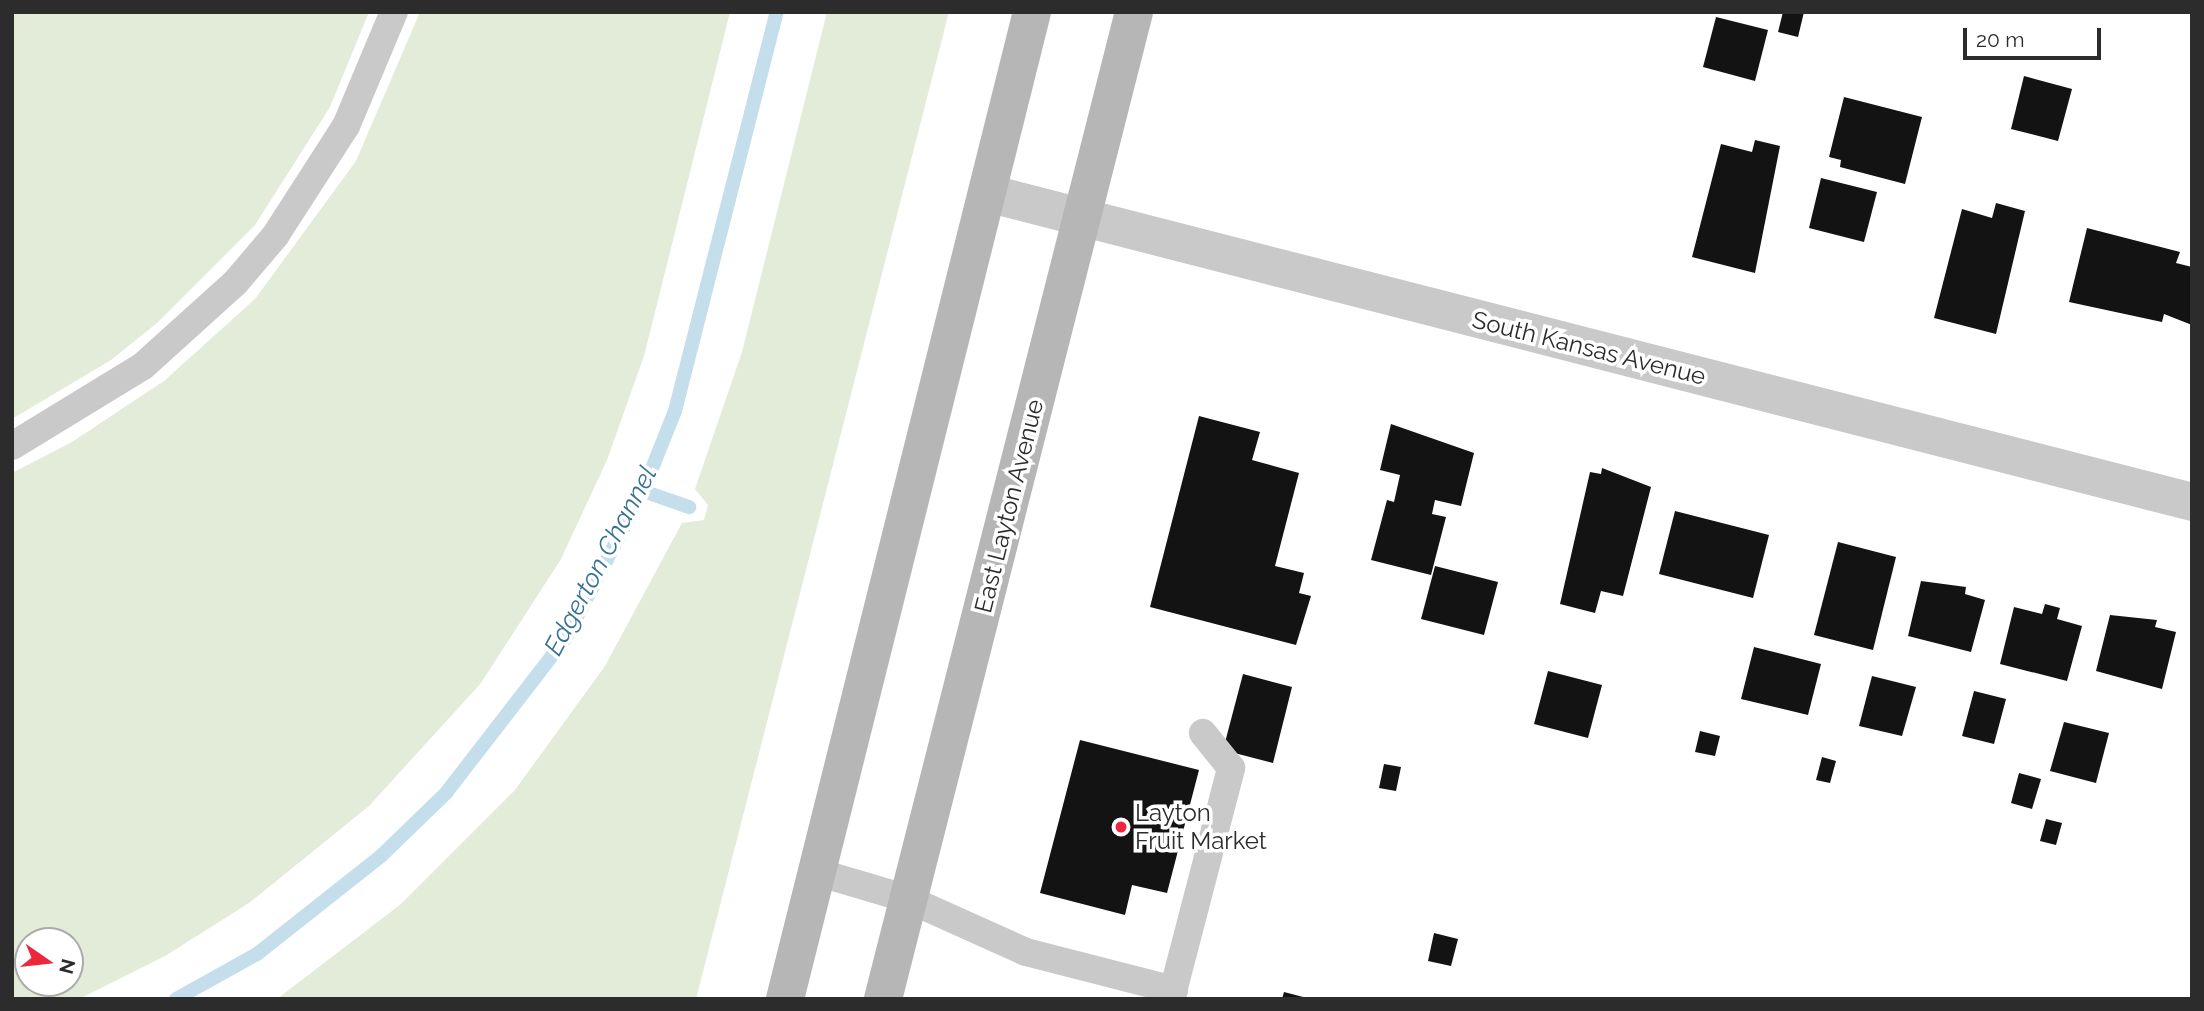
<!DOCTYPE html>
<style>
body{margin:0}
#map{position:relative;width:2204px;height:1011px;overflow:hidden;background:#fff;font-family:Raleway,sans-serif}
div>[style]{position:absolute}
.green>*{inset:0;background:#e3ebd9}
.stream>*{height:14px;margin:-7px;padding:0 7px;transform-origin:7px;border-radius:7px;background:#c4deec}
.building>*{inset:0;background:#131313}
.service>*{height:28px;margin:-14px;padding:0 14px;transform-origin:14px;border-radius:14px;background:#c9c9c9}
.minor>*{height:38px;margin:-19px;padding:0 19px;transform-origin:19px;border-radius:19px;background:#c9c9c9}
.secondary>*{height:38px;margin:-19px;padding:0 19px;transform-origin:19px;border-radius:19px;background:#b6b6b6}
.dots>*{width:19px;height:19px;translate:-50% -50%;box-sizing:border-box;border:4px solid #fff;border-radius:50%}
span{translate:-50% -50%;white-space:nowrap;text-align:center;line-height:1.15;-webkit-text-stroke:7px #fff;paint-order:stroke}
.street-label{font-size:24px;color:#2c2c2c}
.poi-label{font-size:24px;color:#2c2c2c}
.left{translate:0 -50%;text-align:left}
.water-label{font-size:26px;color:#377391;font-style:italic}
.frame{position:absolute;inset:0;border:14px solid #2c2c2c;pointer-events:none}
.north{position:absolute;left:14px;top:927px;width:70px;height:70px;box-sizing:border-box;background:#fff;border:2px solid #ababab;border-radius:50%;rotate:104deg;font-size:19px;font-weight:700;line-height:28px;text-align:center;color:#2c2c2c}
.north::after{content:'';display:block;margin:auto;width:24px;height:32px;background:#ed253d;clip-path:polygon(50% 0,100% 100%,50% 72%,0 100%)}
.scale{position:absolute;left:1963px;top:28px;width:138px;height:32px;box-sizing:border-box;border:4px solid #2c2c2c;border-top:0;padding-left:9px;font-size:21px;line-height:24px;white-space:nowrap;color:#2c2c2c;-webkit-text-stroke:5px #fff;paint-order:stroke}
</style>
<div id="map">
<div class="green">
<i style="clip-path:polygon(12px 12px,369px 12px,330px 107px,255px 225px,157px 323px,111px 360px,12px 419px)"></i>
<i style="clip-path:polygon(evenodd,420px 12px,730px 12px,644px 356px,607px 460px,561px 559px,481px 683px,369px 806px,249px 903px,165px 956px,79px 999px,12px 999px,12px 473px,72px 442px,164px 381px,255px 299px,356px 161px,420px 12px,28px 941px,70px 941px,70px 983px,28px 983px,28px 941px)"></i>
<i style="clip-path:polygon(827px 12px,949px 12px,696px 999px,277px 999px,401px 904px,515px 790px,605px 666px,682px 523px,704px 520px,708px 505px,695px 489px,742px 352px)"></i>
</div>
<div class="stream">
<i style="left:643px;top:491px;width:49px;rotate:19.2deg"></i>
<i style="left:176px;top:999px;width:93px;rotate:-29.1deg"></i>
<i style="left:257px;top:954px;width:158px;rotate:-38.3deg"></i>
<i style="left:381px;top:856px;width:91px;rotate:-44.1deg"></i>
<i style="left:446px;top:793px;width:195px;rotate:-52.3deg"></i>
<i style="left:565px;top:639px;width:167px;rotate:-62.2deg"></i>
<i style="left:643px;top:491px;width:86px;rotate:-68.2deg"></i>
<i style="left:675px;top:411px;width:412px;rotate:-75.7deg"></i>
</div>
<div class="building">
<i style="clip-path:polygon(1783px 12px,1804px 12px,1798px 37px,1778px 32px)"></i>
<i style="clip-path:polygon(1716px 17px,1768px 30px,1755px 81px,1703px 67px)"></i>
<i style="clip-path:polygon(2024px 76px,2072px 89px,2058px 141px,2011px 129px)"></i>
<i style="clip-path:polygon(1844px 97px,1922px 117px,1905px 184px,1840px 167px,1841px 160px,1829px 157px)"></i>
<i style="clip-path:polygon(1755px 140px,1780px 146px,1755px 273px,1692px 257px,1721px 144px,1752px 152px)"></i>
<i style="clip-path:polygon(1821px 178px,1877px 192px,1864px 242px,1809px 228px)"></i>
<i style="clip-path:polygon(1996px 203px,2025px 211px,1996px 334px,1934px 318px,1962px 209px,1992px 218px)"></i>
<i style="clip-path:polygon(2087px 228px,2180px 252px,2176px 263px,2192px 267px,2192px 325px,2164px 314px,2162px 322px,2069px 302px)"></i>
<i style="clip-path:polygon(1199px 416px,1260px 432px,1252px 460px,1299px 473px,1275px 566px,1304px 573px,1299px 593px,1311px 596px,1296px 645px,1150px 607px)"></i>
<i style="clip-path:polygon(1391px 424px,1474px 453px,1461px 506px,1435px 500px,1432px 514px,1446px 517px,1431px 575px,1371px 560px,1387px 500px,1394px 502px,1400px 475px,1380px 470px)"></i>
<i style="clip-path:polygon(1602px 468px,1651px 487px,1623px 596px,1601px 591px,1595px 613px,1560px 604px,1590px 472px,1601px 474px)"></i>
<i style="clip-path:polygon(1675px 511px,1769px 535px,1753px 598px,1659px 574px)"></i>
<i style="clip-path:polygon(1838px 542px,1896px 557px,1873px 650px,1814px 635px)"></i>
<i style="clip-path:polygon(1435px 566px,1498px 582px,1484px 635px,1421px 619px)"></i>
<i style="clip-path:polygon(1921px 581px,1966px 587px,1965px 594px,1985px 600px,1971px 652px,1908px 636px)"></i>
<i style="clip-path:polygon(2045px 604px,2060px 608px,2057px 619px,2082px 626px,2067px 681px,2000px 664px,2014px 607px,2042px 614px)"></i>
<i style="clip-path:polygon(2110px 615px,2157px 620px,2155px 627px,2176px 632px,2162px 689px,2096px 671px)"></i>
<i style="clip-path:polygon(1754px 647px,1821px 664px,1808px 715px,1741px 699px)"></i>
<i style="clip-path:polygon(1548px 671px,1602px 685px,1588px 738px,1534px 724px)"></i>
<i style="clip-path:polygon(1243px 674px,1292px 687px,1273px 763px,1223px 750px)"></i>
<i style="clip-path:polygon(1872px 676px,1916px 687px,1902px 736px,1859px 726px)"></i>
<i style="clip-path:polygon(1974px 691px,2006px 699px,1994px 744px,1962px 736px)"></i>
<i style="clip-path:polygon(2064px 722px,2109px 733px,2096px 783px,2050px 771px)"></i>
<i style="clip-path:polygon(1700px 731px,1720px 736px,1715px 756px,1695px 752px)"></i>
<i style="clip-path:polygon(1080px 740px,1199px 770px,1167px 893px,1132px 885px,1125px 915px,1040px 893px)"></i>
<i style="clip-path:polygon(1822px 757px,1836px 761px,1830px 783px,1816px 780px)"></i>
<i style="clip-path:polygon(1384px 764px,1401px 767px,1396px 791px,1379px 788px)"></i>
<i style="clip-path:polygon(2019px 773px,2041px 779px,2032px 809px,2011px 803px)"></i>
<i style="clip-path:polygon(2046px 819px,2062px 823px,2056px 845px,2040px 841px)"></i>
<i style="clip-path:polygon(1434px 933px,1458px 939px,1451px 966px,1428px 961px)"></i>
<i style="clip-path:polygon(1284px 992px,1307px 998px,1307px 999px,1282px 999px)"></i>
</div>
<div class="service">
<i style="left:12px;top:446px;width:153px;rotate:-31.4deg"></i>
<i style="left:143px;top:366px;width:124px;rotate:-42.1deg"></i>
<i style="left:235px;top:283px;width:62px;rotate:-49.6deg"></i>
<i style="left:275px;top:236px;width:131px;rotate:-57.2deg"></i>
<i style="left:346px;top:126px;width:124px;rotate:-67.2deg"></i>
<i style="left:817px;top:872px;width:95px;rotate:16.5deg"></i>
<i style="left:908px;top:899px;width:129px;rotate:24.2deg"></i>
<i style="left:1026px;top:952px;width:153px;rotate:14.4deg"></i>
<i style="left:1171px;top:999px;width:239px;rotate:-75.4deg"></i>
<i style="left:1231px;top:768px;width:45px;rotate:-128.7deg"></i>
</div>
<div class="minor">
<i style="left:987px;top:193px;width:1244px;rotate:14.38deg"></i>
</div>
<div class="secondary">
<i style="left:785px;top:999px;width:1017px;rotate:-75.95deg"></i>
<i style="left:883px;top:999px;width:1018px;rotate:-75.73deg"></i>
</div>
<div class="dots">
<i style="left:1121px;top:827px;background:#ed253d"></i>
</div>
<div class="street-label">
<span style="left:1589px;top:348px;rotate:14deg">South Kansas Avenue</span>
<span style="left:1009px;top:506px;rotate:-76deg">East Layton Avenue</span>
</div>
<div class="poi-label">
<span class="left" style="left:1135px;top:827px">Layton<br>Fruit Market</span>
</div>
<div class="water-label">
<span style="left:601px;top:561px;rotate:-62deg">Edgerton Channel</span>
</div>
<div class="frame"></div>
<div class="north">N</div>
<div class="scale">20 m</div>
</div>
